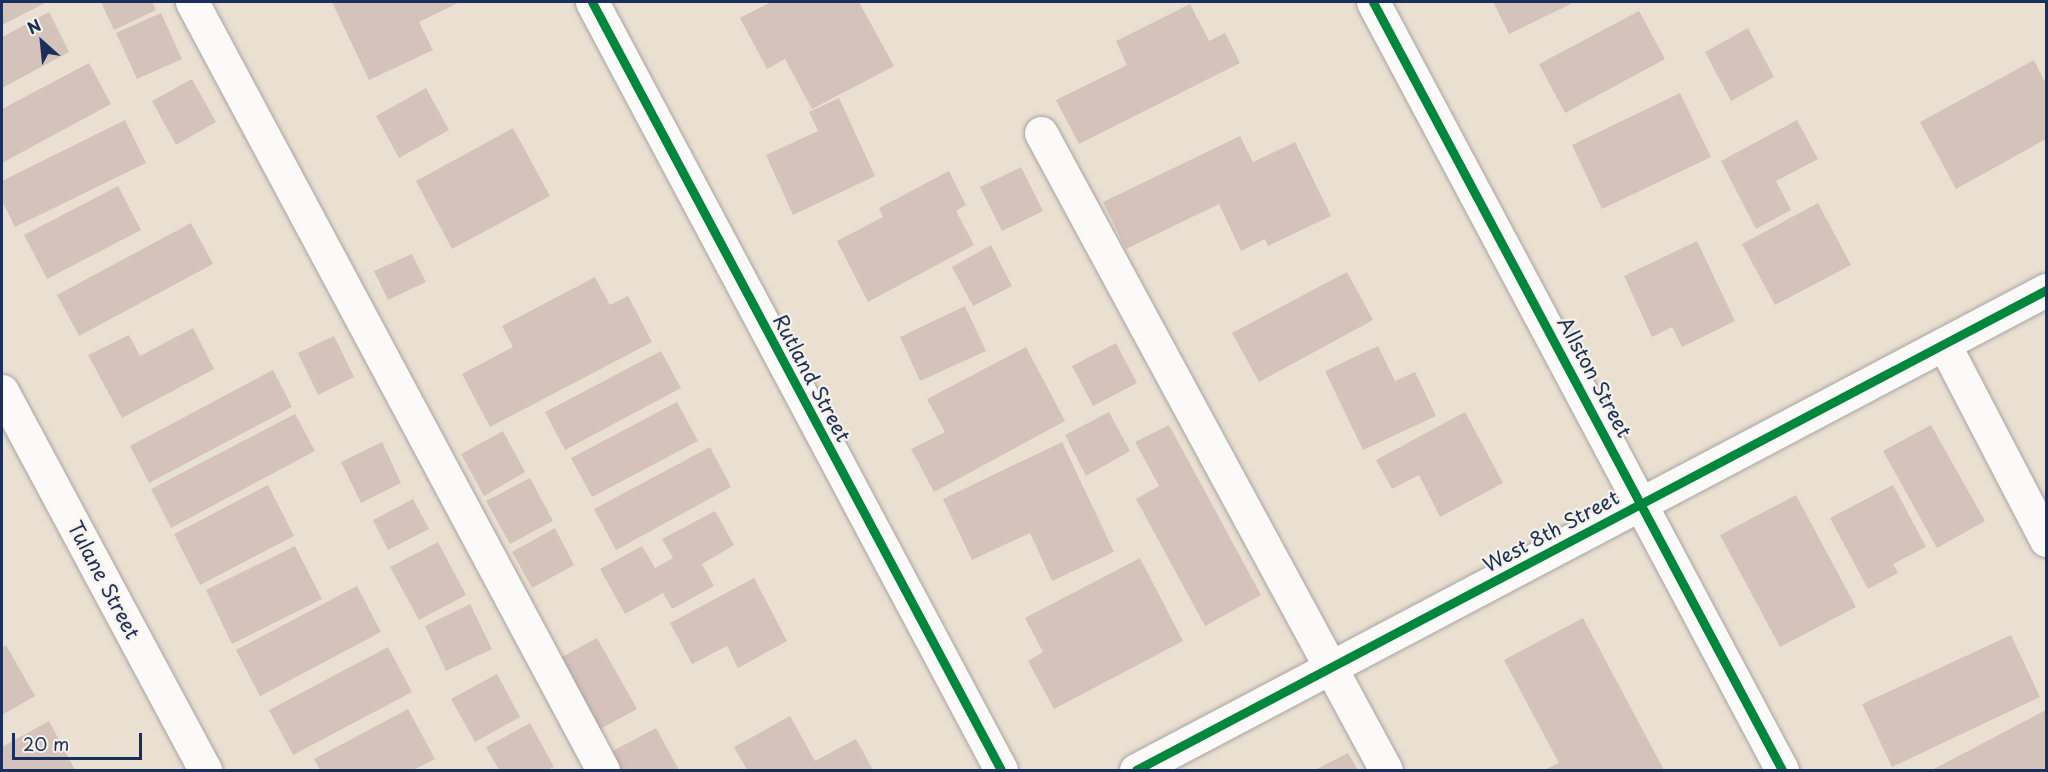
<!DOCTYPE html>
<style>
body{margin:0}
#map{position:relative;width:2048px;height:772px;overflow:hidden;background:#eae0d2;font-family:"Playpen Sans",sans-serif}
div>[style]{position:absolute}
.building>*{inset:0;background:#d5c2bb}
.roads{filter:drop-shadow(0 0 2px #a7a4a2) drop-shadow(0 0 2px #a7a4a2)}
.minor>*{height:33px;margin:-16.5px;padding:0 16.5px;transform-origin:16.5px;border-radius:16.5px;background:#fcfaf8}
.cycleway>*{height:9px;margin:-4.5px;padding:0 4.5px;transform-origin:4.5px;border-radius:4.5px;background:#00873e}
span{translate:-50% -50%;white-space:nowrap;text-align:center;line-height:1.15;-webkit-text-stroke:4.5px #f7f3e8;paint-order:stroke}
.street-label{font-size:20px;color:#1b2f5e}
.frame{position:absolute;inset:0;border:3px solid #1b2f5e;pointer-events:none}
.north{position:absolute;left:12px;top:12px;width:60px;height:60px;-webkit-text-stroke:4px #f7f3e8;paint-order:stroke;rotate:333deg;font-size:16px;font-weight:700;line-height:24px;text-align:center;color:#1b2f5e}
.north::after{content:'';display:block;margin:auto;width:21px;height:27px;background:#1b2f5e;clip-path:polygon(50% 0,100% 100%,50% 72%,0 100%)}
.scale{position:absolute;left:12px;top:733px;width:130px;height:27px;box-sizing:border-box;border:3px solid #1b2f5e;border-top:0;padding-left:8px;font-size:18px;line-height:21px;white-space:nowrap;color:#1b2f5e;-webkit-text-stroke:4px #f7f3e8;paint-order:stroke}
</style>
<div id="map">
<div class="building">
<i style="clip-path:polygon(2px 2px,47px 2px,2px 25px)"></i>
<i style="clip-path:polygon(101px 2px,152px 2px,156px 10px,114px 30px)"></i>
<i style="clip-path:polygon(332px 2px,460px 2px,419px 22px,433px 50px,369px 80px)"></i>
<i style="clip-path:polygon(771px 2px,859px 2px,894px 66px,812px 109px,785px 59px,767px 69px,740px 18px)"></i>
<i style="clip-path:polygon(1493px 2px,1575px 2px,1509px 34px)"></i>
<i style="clip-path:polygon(1190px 4px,1209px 41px,1225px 33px,1240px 63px,1079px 144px,1056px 100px,1127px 65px,1116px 41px)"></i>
<i style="clip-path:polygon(1639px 11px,1665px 59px,1565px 113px,1539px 64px)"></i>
<i style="clip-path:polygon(49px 12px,69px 52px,2px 88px,2px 37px)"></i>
<i style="clip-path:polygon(161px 13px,182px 59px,137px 79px,116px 33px)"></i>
<i style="clip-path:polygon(1748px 28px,1774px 77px,1731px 101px,1705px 52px)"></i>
<i style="clip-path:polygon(2034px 60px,2046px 84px,2046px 139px,1956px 189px,1920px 122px)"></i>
<i style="clip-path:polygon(89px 63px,111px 104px,2px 163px,2px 109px)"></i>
<i style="clip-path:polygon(192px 79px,216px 122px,176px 145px,152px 101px)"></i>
<i style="clip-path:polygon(426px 88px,449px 130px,399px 158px,376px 116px)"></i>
<i style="clip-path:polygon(1680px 93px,1711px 157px,1602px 209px,1572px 145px)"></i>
<i style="clip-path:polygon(839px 98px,875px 176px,793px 215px,766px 155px,818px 131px,809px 112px)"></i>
<i style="clip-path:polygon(125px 120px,146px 163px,15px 227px,2px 201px,2px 181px)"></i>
<i style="clip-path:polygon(1797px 120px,1818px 159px,1776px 181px,1791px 210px,1756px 229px,1721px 161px)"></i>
<i style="clip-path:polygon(513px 128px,550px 196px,452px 249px,416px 181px)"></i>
<i style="clip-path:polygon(1240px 136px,1253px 162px,1295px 142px,1331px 216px,1268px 246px,1265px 239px,1241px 251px,1219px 204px,1126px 249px,1103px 202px)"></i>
<i style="clip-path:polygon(1021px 167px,1043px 211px,1002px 231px,980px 187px)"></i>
<i style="clip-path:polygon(949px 171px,966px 205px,956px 211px,974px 245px,868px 302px,837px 241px,883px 217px,879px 208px)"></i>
<i style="clip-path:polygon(118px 186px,141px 230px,47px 279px,24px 235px)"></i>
<i style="clip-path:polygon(1818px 203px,1851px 265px,1775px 305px,1742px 244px)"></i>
<i style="clip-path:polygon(191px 223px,213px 264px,79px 336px,57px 295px)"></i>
<i style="clip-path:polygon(1697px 241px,1735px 321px,1682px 347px,1672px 327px,1652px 337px,1624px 276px)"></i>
<i style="clip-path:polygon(991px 245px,1012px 286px,973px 306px,952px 267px)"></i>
<i style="clip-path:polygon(412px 254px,426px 282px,388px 300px,374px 271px)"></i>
<i style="clip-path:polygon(1347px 272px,1373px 320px,1259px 382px,1232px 333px)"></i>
<i style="clip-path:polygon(595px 277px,610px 305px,628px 296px,652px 342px,490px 427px,462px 374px,513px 347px,502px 326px)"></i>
<i style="clip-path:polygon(965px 306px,986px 351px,920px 381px,900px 337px)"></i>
<i style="clip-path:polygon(193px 328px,214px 369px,122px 418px,88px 355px,129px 335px,140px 356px)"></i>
<i style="clip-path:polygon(334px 336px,354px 377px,318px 395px,298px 353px)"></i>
<i style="clip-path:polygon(1116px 343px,1137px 383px,1093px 406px,1072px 366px)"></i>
<i style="clip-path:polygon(1378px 346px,1395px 381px,1415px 372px,1436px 416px,1363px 450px,1325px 371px)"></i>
<i style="clip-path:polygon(1026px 347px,1065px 421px,934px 492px,911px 449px,945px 432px,927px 399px)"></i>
<i style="clip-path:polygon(661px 351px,681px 388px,565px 450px,545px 412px)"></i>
<i style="clip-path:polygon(273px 370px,292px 407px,149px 483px,130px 446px)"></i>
<i style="clip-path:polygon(677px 402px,698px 441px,592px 497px,571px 458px)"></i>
<i style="clip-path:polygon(1109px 412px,1130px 451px,1086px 476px,1065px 435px)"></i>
<i style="clip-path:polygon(1465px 412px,1503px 483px,1440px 517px,1419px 475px,1392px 489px,1376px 460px)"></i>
<i style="clip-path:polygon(295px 414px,315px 451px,171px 528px,151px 489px)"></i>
<i style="clip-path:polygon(1169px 425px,1261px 595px,1205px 626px,1136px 499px,1159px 486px,1135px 442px)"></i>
<i style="clip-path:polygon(1931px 425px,1985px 521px,1937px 548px,1883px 451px)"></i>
<i style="clip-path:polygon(503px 431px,525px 472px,484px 496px,461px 454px)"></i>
<i style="clip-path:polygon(382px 442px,401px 483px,361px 503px,341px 462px)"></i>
<i style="clip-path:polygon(1062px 442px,1114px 552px,1052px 581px,1030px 533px,972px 560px,943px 499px)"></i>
<i style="clip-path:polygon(710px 447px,731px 487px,616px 550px,594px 509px)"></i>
<i style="clip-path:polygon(530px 478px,553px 521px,510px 544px,486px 501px)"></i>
<i style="clip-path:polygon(268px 485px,294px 536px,200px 585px,174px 534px)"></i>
<i style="clip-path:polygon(1893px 485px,1926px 547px,1893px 564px,1898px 573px,1868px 589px,1830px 518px)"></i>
<i style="clip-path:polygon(1796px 495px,1856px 607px,1780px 647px,1720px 535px)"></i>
<i style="clip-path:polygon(413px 499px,429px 529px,388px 550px,373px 520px)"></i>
<i style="clip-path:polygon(715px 511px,734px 545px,702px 564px,714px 586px,672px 609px,663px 593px,625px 614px,600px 569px,642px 546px,655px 568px,673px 558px,662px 539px)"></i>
<i style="clip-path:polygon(555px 528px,574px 565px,532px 588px,512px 552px)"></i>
<i style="clip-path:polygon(438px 542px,466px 595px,419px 620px,390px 567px)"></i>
<i style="clip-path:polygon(295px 546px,322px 599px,232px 644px,206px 590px)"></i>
<i style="clip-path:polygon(1140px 558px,1183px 641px,1054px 709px,1028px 661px,1043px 652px,1025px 618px)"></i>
<i style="clip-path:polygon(754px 578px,787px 641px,738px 668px,727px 646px,692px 664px,670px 623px)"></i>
<i style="clip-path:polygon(357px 586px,381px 632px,260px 696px,236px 650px)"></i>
<i style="clip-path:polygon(470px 604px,492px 649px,446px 671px,425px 626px)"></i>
<i style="clip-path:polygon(1583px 618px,1664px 770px,1544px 770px,1559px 763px,1504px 660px)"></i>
<i style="clip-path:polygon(2011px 635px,2040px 697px,1892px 767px,1862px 704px)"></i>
<i style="clip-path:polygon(597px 638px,637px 709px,600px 729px,560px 658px)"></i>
<i style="clip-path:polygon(6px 645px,35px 696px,2px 715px,2px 648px)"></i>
<i style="clip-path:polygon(388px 647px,412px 692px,293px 755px,269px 710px)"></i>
<i style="clip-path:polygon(497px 674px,520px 717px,475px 742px,451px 699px)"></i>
<i style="clip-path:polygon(408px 709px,435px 759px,413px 770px,320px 770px,314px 759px)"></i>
<i style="clip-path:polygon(2046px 710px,2046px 770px,1932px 770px)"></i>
<i style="clip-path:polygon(790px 716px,815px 761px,856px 739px,873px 770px,747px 770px,734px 747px)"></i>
<i style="clip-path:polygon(49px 721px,75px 770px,2px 770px,2px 747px)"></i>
<i style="clip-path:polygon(530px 723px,554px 767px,547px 770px,499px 770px,486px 747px)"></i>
<i style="clip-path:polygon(656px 728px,679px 770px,615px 770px,607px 754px)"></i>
<i style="clip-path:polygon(1348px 753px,1358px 770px,1315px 770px)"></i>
</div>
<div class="roads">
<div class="minor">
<i style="left:192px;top:2px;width:871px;rotate:61.85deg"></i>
<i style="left:592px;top:2px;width:870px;rotate:61.96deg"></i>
<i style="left:1373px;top:2px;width:870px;rotate:61.96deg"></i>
<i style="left:1041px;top:133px;width:724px;rotate:61.56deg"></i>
<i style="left:1944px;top:344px;width:221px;rotate:62.5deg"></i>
<i style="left:2px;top:391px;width:430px;rotate:61.8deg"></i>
<i style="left:1136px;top:770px;width:1029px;rotate:-27.81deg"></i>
</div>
</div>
<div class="cycleway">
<i style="left:592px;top:2px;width:870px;rotate:61.96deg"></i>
<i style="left:1373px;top:2px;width:870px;rotate:61.96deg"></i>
<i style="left:1136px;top:770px;width:1029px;rotate:-27.81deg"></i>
</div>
<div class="street-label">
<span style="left:1595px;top:377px;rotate:62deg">Allston Street</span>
<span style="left:812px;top:378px;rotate:62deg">Rutland Street</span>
<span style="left:1551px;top:531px;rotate:-28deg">West 8th Street</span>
<span style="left:104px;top:580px;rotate:62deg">Tulane Street</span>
</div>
<div class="frame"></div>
<div class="north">N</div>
<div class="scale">20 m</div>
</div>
